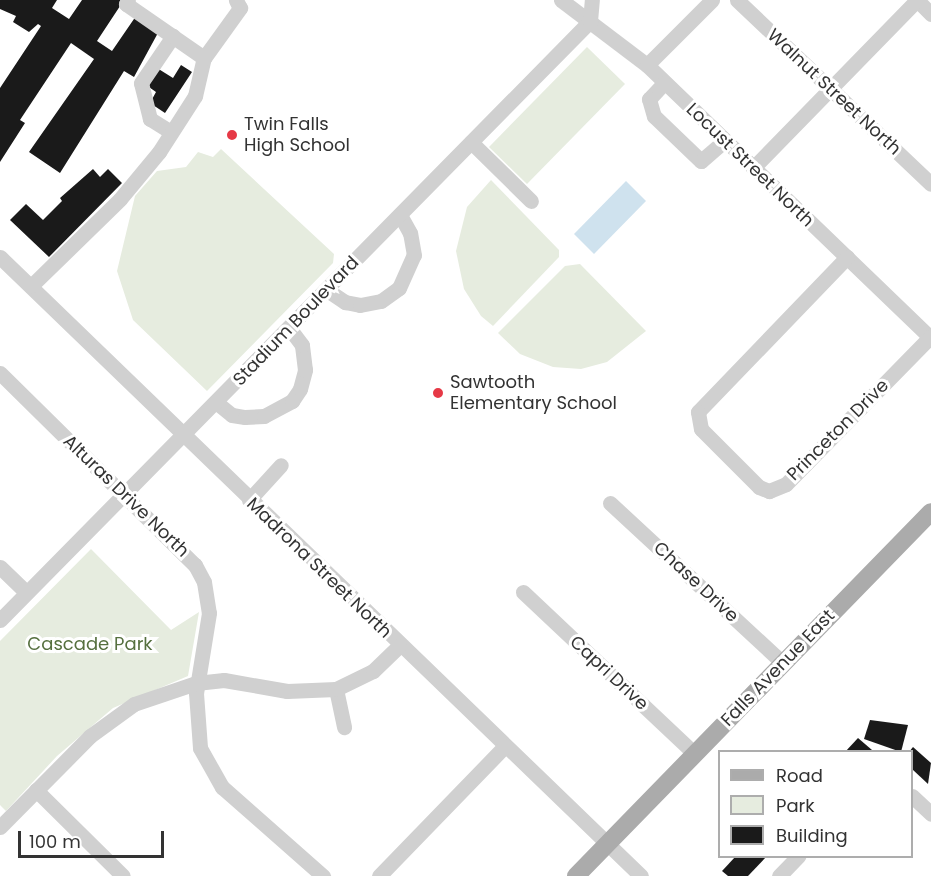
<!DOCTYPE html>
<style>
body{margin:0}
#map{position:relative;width:931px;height:876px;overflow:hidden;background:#fff;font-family:Poppins,sans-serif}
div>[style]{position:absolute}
.green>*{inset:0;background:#e6ecdf}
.water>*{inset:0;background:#cfe2ee}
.building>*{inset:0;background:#1a1a1a}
.minor>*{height:15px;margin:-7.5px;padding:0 7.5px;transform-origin:7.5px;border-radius:7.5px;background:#d0d0d0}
.major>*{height:18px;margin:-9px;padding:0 9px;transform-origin:9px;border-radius:9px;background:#ababab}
.dots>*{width:16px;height:16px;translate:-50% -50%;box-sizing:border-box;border:3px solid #fff;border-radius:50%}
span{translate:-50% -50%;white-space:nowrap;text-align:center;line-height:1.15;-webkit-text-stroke:6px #fff;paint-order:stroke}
.street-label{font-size:18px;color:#333}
.poi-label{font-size:18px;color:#333}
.left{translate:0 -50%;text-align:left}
.park-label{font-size:18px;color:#56703f}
.legend{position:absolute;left:718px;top:750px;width:195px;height:108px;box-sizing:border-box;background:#fff;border:2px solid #adadad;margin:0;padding:8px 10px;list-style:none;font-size:18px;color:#333}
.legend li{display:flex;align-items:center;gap:12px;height:30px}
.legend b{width:30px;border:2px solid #adadad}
.scale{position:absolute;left:18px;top:831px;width:146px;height:27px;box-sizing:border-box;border:3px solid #333;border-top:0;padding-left:8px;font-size:18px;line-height:21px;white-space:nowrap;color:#333;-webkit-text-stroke:4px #fff;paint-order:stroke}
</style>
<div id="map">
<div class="green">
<i style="clip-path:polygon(587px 47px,625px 84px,527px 184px,489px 147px)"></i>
<i style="clip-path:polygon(221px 149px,334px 254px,333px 263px,207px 391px,133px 320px,117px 271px,135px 196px,157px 171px,186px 167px,198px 152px,213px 157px)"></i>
<i style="clip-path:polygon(491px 180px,559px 250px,559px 257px,493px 326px,481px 316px,464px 289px,456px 251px,467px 207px)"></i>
<i style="clip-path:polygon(580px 264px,646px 331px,607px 362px,581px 369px,553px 367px,520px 354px,498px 333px,565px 266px)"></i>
<i style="clip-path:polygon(91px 549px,171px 630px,199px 612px,188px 676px,113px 708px,57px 756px,6px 811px,0 805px,0 641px)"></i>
</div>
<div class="water">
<i style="clip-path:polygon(626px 181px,646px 201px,594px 254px,574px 234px)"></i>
</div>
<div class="building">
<i style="clip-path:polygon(0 0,57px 0,52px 8px,69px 19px,82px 0,124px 0,97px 41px,112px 51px,136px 16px,159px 31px,134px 77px,124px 71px,60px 173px,29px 152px,94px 59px,71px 43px,20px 120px,25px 123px,0 162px,0 88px,41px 26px,38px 24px,29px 32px,13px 22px,16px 16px,0 9px)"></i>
<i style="clip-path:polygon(181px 65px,192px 72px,165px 113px,150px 103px,156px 92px,146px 85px,157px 68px,173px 78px)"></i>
<i style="clip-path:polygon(93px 169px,100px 177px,108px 169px,122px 183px,49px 257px,10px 220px,26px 204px,43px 220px,62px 201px,60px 198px)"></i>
<i style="clip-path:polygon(870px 720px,908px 725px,901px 752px,864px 739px)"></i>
<i style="clip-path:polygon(858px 738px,872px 750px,845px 752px)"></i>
<i style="clip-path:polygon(913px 747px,931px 763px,928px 784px,912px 769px,909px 752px)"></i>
<i style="clip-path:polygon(736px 856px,767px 856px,748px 876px,728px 876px,722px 871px)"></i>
</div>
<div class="minor">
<i style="left:561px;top:0;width:108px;rotate:37.1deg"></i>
<i style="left:647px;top:65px;width:394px;rotate:43.9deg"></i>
<i style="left:737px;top:0;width:267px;rotate:43.5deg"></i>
<i style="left:917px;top:0;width:20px;rotate:45deg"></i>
<i style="left:204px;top:58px;width:62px;rotate:-54.2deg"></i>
<i style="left:240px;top:8px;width:9px;rotate:-117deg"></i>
<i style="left:647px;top:65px;width:92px;rotate:-45deg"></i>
<i style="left:664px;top:83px;width:22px;rotate:133deg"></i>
<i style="left:649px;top:99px;width:18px;rotate:74deg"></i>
<i style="left:654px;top:116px;width:65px;rotate:43.8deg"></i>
<i style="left:701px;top:161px;width:30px;rotate:-41deg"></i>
<i style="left:171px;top:132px;width:25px;rotate:-148deg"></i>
<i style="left:150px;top:119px;width:37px;rotate:-104deg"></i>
<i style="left:141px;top:83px;width:57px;rotate:-55.8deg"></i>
<i style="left:471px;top:142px;width:84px;rotate:44.5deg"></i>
<i style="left:753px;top:168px;width:235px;rotate:-45.7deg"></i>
<i style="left:0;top:257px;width:891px;rotate:44deg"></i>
<i style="left:847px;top:257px;width:215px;rotate:133.9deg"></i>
<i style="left:698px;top:412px;width:17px;rotate:80deg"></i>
<i style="left:701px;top:429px;width:82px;rotate:45deg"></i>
<i style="left:759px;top:487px;width:11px;rotate:22deg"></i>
<i style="left:769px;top:491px;width:18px;rotate:-22deg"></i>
<i style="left:786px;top:484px;width:206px;rotate:-45.6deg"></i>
<i style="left:31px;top:286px;width:124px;rotate:-44.3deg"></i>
<i style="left:120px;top:199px;width:61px;rotate:-50.3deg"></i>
<i style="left:159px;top:152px;width:67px;rotate:-57.3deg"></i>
<i style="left:195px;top:96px;width:39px;rotate:-77deg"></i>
<i style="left:204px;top:58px;width:95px;rotate:-145.3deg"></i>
<i style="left:126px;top:4px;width:4px;rotate:-63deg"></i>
<i style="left:327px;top:290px;width:22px;rotate:34deg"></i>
<i style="left:345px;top:302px;width:15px;rotate:11deg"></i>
<i style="left:360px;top:305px;width:21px;rotate:-11deg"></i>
<i style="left:381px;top:301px;width:22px;rotate:-36deg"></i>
<i style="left:399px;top:288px;width:36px;rotate:-66deg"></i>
<i style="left:414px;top:255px;width:22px;rotate:-100deg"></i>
<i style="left:410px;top:233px;width:21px;rotate:-119deg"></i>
<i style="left:0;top:373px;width:274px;rotate:44.6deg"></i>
<i style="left:195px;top:565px;width:19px;rotate:62deg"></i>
<i style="left:204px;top:582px;width:31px;rotate:81deg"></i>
<i style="left:209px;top:613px;width:81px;rotate:99.2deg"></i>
<i style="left:196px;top:693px;width:55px;rotate:85.8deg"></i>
<i style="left:200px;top:748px;width:45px;rotate:60.6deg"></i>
<i style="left:222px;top:787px;width:135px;rotate:41.4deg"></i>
<i style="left:217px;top:403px;width:19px;rotate:39deg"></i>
<i style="left:232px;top:415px;width:13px;rotate:9deg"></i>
<i style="left:245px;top:417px;width:19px;rotate:-3deg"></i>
<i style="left:264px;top:416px;width:32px;rotate:-28deg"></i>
<i style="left:292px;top:401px;width:14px;rotate:-56deg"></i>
<i style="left:300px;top:389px;width:20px;rotate:-75deg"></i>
<i style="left:305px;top:370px;width:25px;rotate:-97deg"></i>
<i style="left:302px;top:345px;width:21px;rotate:-127deg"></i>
<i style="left:249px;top:500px;width:47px;rotate:-47.6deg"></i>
<i style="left:610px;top:503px;width:234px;rotate:42.8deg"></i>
<i style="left:0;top:567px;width:36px;rotate:44deg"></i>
<i style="left:523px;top:592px;width:236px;rotate:43.3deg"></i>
<i style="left:0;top:620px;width:841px;rotate:-45.43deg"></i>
<i style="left:590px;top:21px;width:21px;rotate:-85deg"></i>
<i style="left:336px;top:689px;width:39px;rotate:78deg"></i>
<i style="left:36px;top:790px;width:122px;rotate:44.7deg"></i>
<i style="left:912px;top:796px;width:26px;rotate:43deg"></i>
<i style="left:0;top:827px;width:128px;rotate:-45.3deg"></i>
<i style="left:90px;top:736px;width:54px;rotate:-36deg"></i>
<i style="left:134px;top:704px;width:65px;rotate:-18.7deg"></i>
<i style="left:196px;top:683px;width:28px;rotate:-6deg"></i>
<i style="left:224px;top:680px;width:64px;rotate:9.9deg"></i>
<i style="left:287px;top:691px;width:49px;rotate:-2.3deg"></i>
<i style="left:336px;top:689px;width:41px;rotate:-25.9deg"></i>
<i style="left:373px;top:671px;width:36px;rotate:-44deg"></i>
<i style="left:379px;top:876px;width:181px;rotate:-45.9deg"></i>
<i style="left:779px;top:876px;width:28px;rotate:-46deg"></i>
</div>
<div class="major">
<i style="left:576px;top:876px;width:508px;rotate:-45.72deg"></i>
</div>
<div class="dots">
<i style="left:232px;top:135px;background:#e63946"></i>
<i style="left:438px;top:393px;background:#e63946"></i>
</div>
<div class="street-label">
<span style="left:834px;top:92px;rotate:43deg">Walnut Street North</span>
<span style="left:750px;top:165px;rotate:44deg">Locust Street North</span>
<span style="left:296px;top:321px;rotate:-46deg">Stadium Boulevard</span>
<span style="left:838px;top:430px;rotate:-45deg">Princeton Drive</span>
<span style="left:126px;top:496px;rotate:44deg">Alturas Drive North</span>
<span style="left:319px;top:568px;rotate:44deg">Madrona Street North</span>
<span style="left:696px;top:582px;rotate:43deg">Chase Drive</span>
<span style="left:778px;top:668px;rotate:-46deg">Falls Avenue East</span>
<span style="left:609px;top:673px;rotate:43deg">Capri Drive</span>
</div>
<div class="poi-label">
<span class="left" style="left:244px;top:135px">Twin Falls<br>High School</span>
<span class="left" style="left:450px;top:393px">Sawtooth<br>Elementary School</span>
</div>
<div class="park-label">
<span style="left:90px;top:644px">Cascade Park</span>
</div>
<ul class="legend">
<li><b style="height:8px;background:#ababab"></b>Road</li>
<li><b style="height:16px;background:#e6ecdf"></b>Park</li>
<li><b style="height:16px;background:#1a1a1a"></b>Building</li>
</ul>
<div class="scale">100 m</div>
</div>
